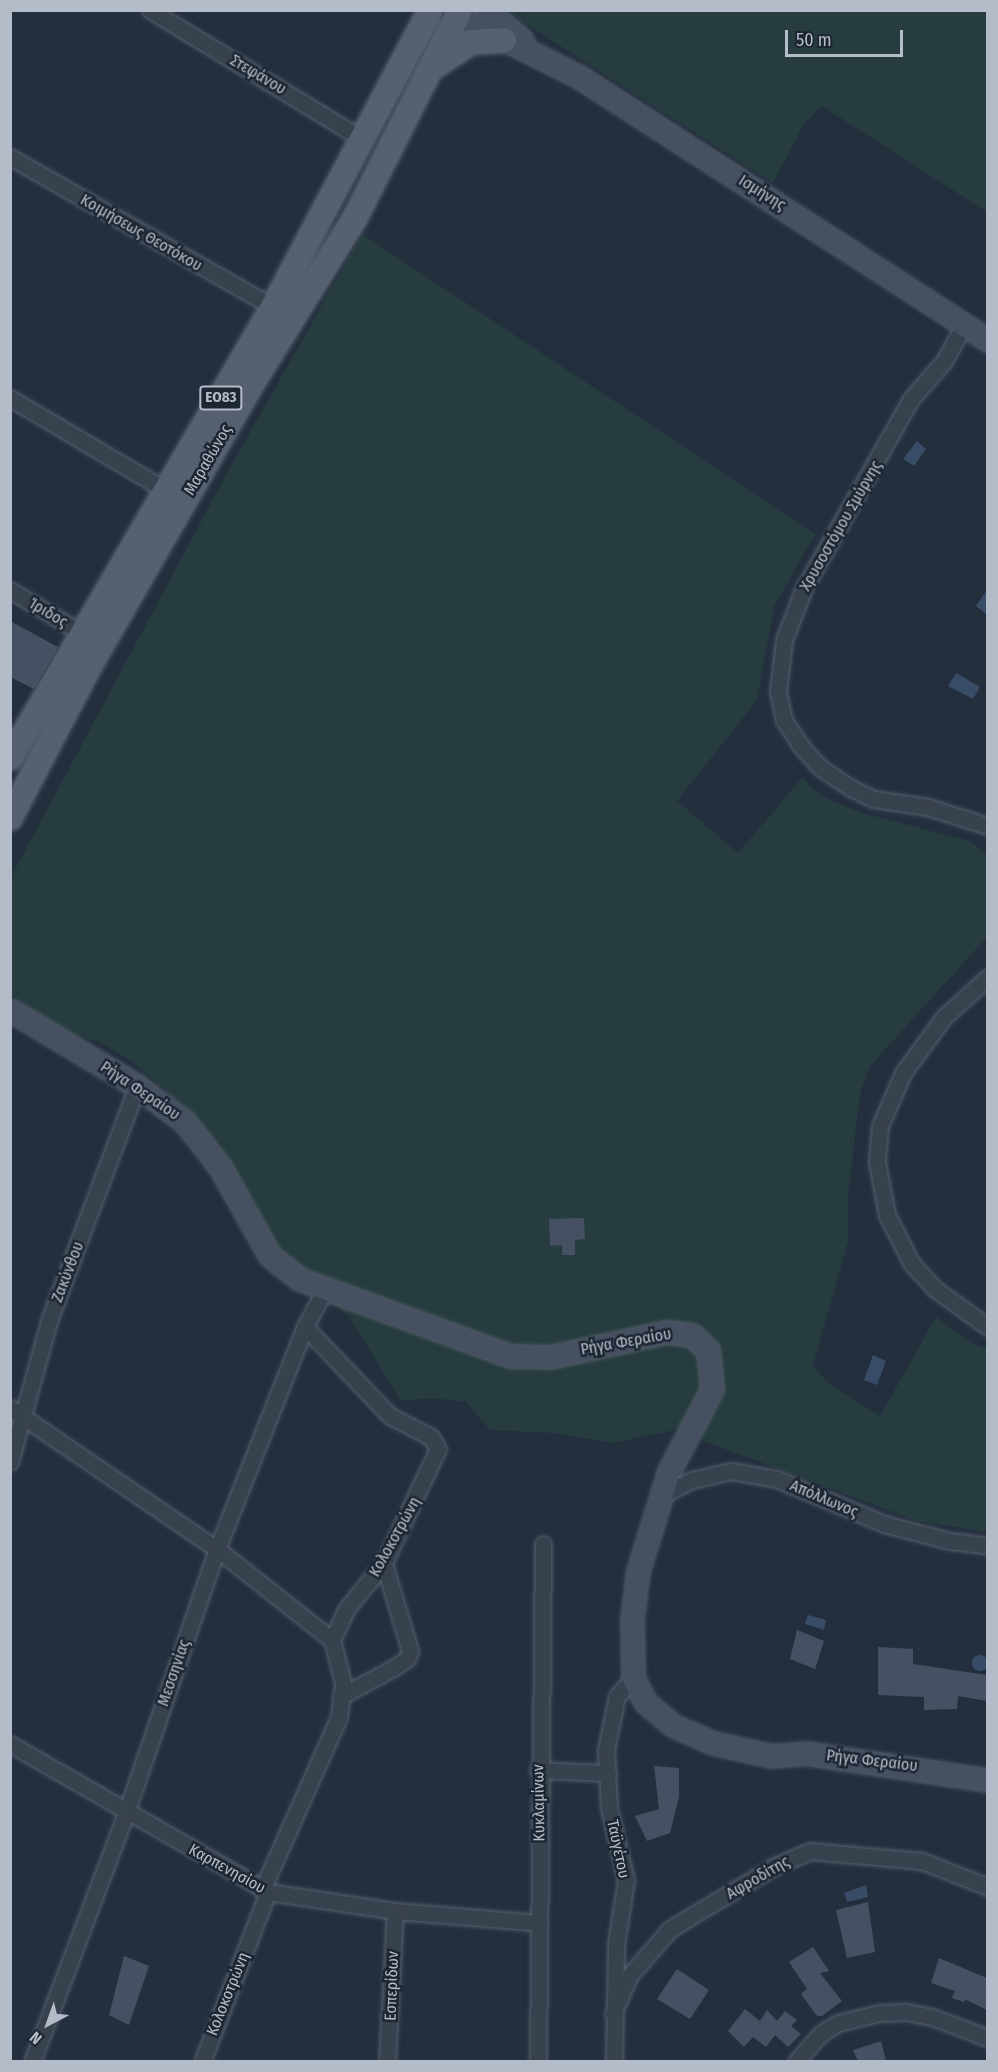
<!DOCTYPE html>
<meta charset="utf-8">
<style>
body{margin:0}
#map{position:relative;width:998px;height:2072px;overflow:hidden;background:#242f3e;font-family:"Fira Sans Condensed",sans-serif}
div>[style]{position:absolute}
.green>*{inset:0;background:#263c3f}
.water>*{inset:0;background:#394c67}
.round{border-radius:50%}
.building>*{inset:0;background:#455162}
.roads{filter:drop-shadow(0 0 2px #565f6c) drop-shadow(0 0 2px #565f6c)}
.street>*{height:15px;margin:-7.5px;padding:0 7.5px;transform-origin:7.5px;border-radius:7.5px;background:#38414e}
.secondary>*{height:21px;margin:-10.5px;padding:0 10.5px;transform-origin:10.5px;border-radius:10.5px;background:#465061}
.primary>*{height:24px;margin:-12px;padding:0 12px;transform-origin:12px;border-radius:12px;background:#56606e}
span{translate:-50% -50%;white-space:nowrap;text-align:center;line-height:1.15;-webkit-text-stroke:5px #1d2633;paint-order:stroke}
.shield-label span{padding:2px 4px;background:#1d2633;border:2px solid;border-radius:4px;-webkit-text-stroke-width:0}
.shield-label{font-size:15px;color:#b4bcc9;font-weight:700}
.street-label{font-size:16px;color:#b4bcc9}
.frame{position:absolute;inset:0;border:12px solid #b4bcc9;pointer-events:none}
.north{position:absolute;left:18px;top:1994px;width:60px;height:60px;-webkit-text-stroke:4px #1d2633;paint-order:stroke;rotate:221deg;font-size:16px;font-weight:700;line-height:24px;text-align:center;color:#b4bcc9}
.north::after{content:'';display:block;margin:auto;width:21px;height:27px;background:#b4bcc9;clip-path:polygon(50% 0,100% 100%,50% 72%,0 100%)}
.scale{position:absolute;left:785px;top:30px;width:118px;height:27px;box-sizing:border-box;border:3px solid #b4bcc9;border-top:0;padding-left:8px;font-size:18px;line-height:21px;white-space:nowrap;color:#b4bcc9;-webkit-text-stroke:4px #1d2633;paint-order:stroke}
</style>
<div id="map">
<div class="green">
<i style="clip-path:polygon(506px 11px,987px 11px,987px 212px,822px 106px,804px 124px,773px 183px)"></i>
<i style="clip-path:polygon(362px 234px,815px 534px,774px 607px,757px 700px,677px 801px,738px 853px,802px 778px,823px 797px,862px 813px,970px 841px,987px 855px,987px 937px,869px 1067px,860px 1094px,848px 1195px,848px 1242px,813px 1365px,828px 1383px,880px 1416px,936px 1317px,973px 1344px,987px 1349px,987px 1532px,917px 1521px,675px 1430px,613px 1443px,555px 1433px,490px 1430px,466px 1402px,433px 1398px,401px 1401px,350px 1318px,275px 1249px,231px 1172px,194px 1116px,133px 1062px,96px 1040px,67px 1037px,11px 994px,10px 879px,225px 477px)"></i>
</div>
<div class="water">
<i style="clip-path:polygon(917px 441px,926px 449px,914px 466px,903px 459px)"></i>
<i style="clip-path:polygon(987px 590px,987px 612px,986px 614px,976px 606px)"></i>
<i style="clip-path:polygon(956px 673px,980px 687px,973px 699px,948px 686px)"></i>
<i style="clip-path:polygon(873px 1355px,886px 1361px,877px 1385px,864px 1380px)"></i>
<i style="clip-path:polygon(808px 1615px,826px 1620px,824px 1630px,805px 1624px)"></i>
<i class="round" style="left:972px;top:1655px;width:16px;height:16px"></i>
<i style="clip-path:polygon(866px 1885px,868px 1897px,847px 1902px,844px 1893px)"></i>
</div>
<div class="building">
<i style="clip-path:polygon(10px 621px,58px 647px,34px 689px,10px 677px)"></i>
<i style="clip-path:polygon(584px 1218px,585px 1239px,575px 1240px,575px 1255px,562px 1255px,562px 1245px,550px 1246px,549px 1219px)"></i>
<i style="clip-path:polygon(797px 1630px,824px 1641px,815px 1669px,790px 1659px)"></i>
<i style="clip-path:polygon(878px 1647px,913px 1649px,913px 1664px,987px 1675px,987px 1701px,958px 1696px,957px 1709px,924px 1710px,924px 1697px,878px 1695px)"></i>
<i style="clip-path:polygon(654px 1766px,679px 1768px,679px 1797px,670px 1833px,647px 1841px,635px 1816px,659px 1809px)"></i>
<i style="clip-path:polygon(868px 1902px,875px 1952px,847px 1958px,836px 1910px)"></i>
<i style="clip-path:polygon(813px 1947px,829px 1971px,820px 1973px,842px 2001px,822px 2016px,817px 2016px,801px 1994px,807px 1989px,789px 1962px)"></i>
<i style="clip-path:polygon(124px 1956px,149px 1966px,129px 2025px,109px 2015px)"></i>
<i style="clip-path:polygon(939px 1958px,987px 1978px,987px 2010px,965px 1999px,964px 2002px,952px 1998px,955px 1991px,931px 1983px)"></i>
<i style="clip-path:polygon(677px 1969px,709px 1990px,690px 2019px,657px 1999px)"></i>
<i style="clip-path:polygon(745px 2009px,760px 2021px,767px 2010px,777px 2021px,785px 2011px,797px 2020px,791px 2026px,801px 2034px,788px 2047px,775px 2035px,766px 2047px,753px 2037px,744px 2047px,728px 2031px)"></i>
<i style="clip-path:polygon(881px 2041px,886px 2061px,858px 2061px,853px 2050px)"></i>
</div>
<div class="roads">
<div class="street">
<i style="left:150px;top:10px;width:250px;rotate:31.3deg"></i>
<i style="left:10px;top:157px;width:303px;rotate:29.7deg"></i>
<i style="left:963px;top:327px;width:39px;rotate:119deg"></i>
<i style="left:944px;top:361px;width:50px;rotate:131deg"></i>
<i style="left:911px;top:399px;width:217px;rotate:119.5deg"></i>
<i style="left:804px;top:588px;width:56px;rotate:111deg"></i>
<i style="left:784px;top:640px;width:52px;rotate:96.6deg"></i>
<i style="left:778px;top:692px;width:29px;rotate:78deg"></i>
<i style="left:784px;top:720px;width:30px;rotate:57deg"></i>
<i style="left:800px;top:745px;width:31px;rotate:48deg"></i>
<i style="left:821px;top:768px;width:36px;rotate:34deg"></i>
<i style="left:851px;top:788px;width:25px;rotate:26deg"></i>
<i style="left:874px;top:799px;width:55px;rotate:8.4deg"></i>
<i style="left:928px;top:807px;width:63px;rotate:17.6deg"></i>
<i style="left:10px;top:398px;width:182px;rotate:30.6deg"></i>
<i style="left:10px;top:590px;width:87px;rotate:31deg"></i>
<i style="left:988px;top:977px;width:59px;rotate:137.7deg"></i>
<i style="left:944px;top:1017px;width:69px;rotate:126.2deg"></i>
<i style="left:903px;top:1073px;width:58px;rotate:113.5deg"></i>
<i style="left:880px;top:1126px;width:36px;rotate:95deg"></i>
<i style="left:877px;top:1162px;width:54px;rotate:79.3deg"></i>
<i style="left:887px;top:1215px;width:55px;rotate:63deg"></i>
<i style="left:912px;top:1264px;width:34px;rotate:47deg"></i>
<i style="left:935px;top:1289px;width:65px;rotate:35.6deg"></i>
<i style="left:10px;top:1408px;width:250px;rotate:34.3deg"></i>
<i style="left:217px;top:1549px;width:147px;rotate:38.4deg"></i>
<i style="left:10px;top:1462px;width:149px;rotate:-74.5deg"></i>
<i style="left:50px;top:1318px;width:248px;rotate:-69.4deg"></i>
<i style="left:662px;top:1495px;width:34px;rotate:-27deg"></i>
<i style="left:692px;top:1480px;width:40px;rotate:-13deg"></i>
<i style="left:731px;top:1471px;width:47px;rotate:9.9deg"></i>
<i style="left:777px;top:1479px;width:116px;rotate:22.8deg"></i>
<i style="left:884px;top:1524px;width:68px;rotate:14.4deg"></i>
<i style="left:950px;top:1541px;width:38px;rotate:7deg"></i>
<i style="left:341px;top:1696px;width:59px;rotate:-28.3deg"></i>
<i style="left:393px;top:1668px;width:17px;rotate:-33deg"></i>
<i style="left:407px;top:1659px;width:9px;rotate:-69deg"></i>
<i style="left:410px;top:1651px;width:92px;rotate:-106.5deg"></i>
<i style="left:10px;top:1744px;width:297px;rotate:29.8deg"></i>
<i style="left:268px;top:1892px;width:128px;rotate:8.5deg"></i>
<i style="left:395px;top:1911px;width:145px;rotate:4.7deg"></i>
<i style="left:538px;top:1770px;width:70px;rotate:2.5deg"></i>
<i style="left:262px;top:1890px;width:189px;rotate:-66deg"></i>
<i style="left:339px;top:1717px;width:34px;rotate:-83deg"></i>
<i style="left:343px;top:1683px;width:44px;rotate:-104.3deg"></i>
<i style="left:332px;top:1640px;width:35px;rotate:-65deg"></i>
<i style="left:347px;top:1608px;width:58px;rotate:-50.6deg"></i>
<i style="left:384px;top:1563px;width:126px;rotate:-64.7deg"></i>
<i style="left:438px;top:1449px;width:14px;rotate:-120deg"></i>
<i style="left:431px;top:1437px;width:46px;rotate:-152.9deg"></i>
<i style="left:390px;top:1416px;width:123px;rotate:-133.7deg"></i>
<i style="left:613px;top:2013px;width:42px;rotate:-65.9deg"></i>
<i style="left:630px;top:1975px;width:61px;rotate:-49deg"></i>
<i style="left:670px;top:1929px;width:120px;rotate:-31deg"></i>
<i style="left:773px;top:1867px;width:40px;rotate:-23.4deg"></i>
<i style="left:810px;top:1851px;width:112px;rotate:5.1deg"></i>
<i style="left:922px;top:1861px;width:71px;rotate:21.5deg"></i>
<i style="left:32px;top:2062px;width:266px;rotate:-69.3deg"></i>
<i style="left:126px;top:1813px;width:279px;rotate:-71deg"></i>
<i style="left:217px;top:1549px;width:239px;rotate:-68.4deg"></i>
<i style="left:305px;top:1327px;width:43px;rotate:-62.2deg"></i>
<i style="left:202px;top:2062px;width:182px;rotate:-68.8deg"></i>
<i style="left:387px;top:2062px;width:151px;rotate:-87deg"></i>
<i style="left:538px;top:2062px;width:518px;rotate:-89.45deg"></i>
<i style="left:614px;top:2062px;width:118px;rotate:-89deg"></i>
<i style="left:616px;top:1944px;width:65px;rotate:-81.1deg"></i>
<i style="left:626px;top:1880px;width:74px;rotate:-103.3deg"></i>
<i style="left:609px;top:1808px;width:58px;rotate:-93deg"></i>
<i style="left:606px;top:1750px;width:55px;rotate:-78.5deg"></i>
<i style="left:617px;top:1696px;width:24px;rotate:-48deg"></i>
<i style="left:796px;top:2062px;width:37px;rotate:-49deg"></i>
<i style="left:820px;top:2034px;width:21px;rotate:-31deg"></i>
<i style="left:838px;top:2023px;width:42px;rotate:-13.7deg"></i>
<i style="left:879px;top:2013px;width:27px;rotate:-2deg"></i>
<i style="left:906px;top:2012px;width:26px;rotate:11deg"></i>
<i style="left:932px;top:2017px;width:60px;rotate:20.6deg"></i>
</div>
<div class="secondary">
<i style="left:446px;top:10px;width:148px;rotate:26.6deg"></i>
<i style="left:578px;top:76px;width:488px;rotate:32.8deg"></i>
<i style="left:487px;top:10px;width:46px;rotate:40.6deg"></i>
<i style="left:10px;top:1010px;width:148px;rotate:30.9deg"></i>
<i style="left:137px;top:1086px;width:60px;rotate:36.9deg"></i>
<i style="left:185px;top:1122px;width:57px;rotate:52.1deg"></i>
<i style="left:220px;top:1167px;width:102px;rotate:60.7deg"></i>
<i style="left:270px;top:1256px;width:37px;rotate:38deg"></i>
<i style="left:299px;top:1279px;width:226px;rotate:20deg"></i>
<i style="left:511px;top:1356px;width:39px;rotate:1deg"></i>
<i style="left:550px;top:1357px;width:120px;rotate:-12.1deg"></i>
<i style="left:667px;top:1332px;width:25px;rotate:7deg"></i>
<i style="left:692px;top:1335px;width:22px;rotate:43deg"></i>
<i style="left:708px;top:1350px;width:39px;rotate:84deg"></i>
<i style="left:712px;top:1389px;width:93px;rotate:117.7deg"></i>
<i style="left:669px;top:1471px;width:105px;rotate:107.2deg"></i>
<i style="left:638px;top:1571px;width:48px;rotate:97.1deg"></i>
<i style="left:632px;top:1619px;width:59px;rotate:89deg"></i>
<i style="left:633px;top:1678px;width:27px;rotate:63deg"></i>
<i style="left:645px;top:1702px;width:35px;rotate:40deg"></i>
<i style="left:672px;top:1725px;width:45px;rotate:23.7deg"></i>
<i style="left:713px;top:1743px;width:60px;rotate:12.4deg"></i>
<i style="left:772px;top:1756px;width:33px;rotate:-5deg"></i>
<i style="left:805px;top:1753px;width:185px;rotate:8.4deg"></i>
</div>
<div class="primary">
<i style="left:435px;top:66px;width:43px;rotate:-33.7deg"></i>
<i style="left:471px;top:42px;width:33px;rotate:-3deg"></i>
<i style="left:10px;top:758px;width:522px;rotate:-59.75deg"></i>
<i style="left:273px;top:307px;width:336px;rotate:-62.1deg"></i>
<i style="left:10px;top:818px;width:170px;rotate:-62.4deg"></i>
<i style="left:89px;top:667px;width:319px;rotate:-60.1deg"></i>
<i style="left:248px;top:390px;width:200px;rotate:-58.1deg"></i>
<i style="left:354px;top:220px;width:235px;rotate:-63.2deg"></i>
</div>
</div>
<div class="shield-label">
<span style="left:221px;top:398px">ΕΟ83</span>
</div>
<div class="street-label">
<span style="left:258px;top:75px;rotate:31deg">Στεφάνου</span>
<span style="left:762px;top:193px;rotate:32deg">Ισμήνης</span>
<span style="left:141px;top:233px;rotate:30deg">Κοιμήσεως Θεοτόκου</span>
<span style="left:208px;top:460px;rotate:-60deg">Μαραθώνος</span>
<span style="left:841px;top:526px;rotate:-60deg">Χρυσοστόμου Σμύρνης</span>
<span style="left:48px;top:613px;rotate:31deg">Ίριδος</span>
<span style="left:140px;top:1091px;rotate:34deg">Ρήγα Φεραίου</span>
<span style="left:68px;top:1272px;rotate:-69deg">Ζακύνθου</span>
<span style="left:626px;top:1342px;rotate:-10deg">Ρήγα Φεραίου</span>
<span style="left:824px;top:1499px;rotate:23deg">Απόλλωνος</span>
<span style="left:395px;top:1537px;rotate:-61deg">Κολοκοτρώνη</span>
<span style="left:174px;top:1673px;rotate:-71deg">Μεσσηνίας</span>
<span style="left:872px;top:1761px;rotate:7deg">Ρήγα Φεραίου</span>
<span style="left:539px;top:1803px;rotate:-91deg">Κυκλαμίνων</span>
<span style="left:618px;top:1849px;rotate:78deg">Ταϋγέτου</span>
<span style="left:227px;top:1869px;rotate:29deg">Καρπενησίου</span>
<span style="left:758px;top:1878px;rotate:-30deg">Αφροδίτης</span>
<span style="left:392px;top:1986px;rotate:-88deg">Εσπερίδων</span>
<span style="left:228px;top:1994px;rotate:-68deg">Κολοκοτρώνη</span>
</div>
<div class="frame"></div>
<div class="north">N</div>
<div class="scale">50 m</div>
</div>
